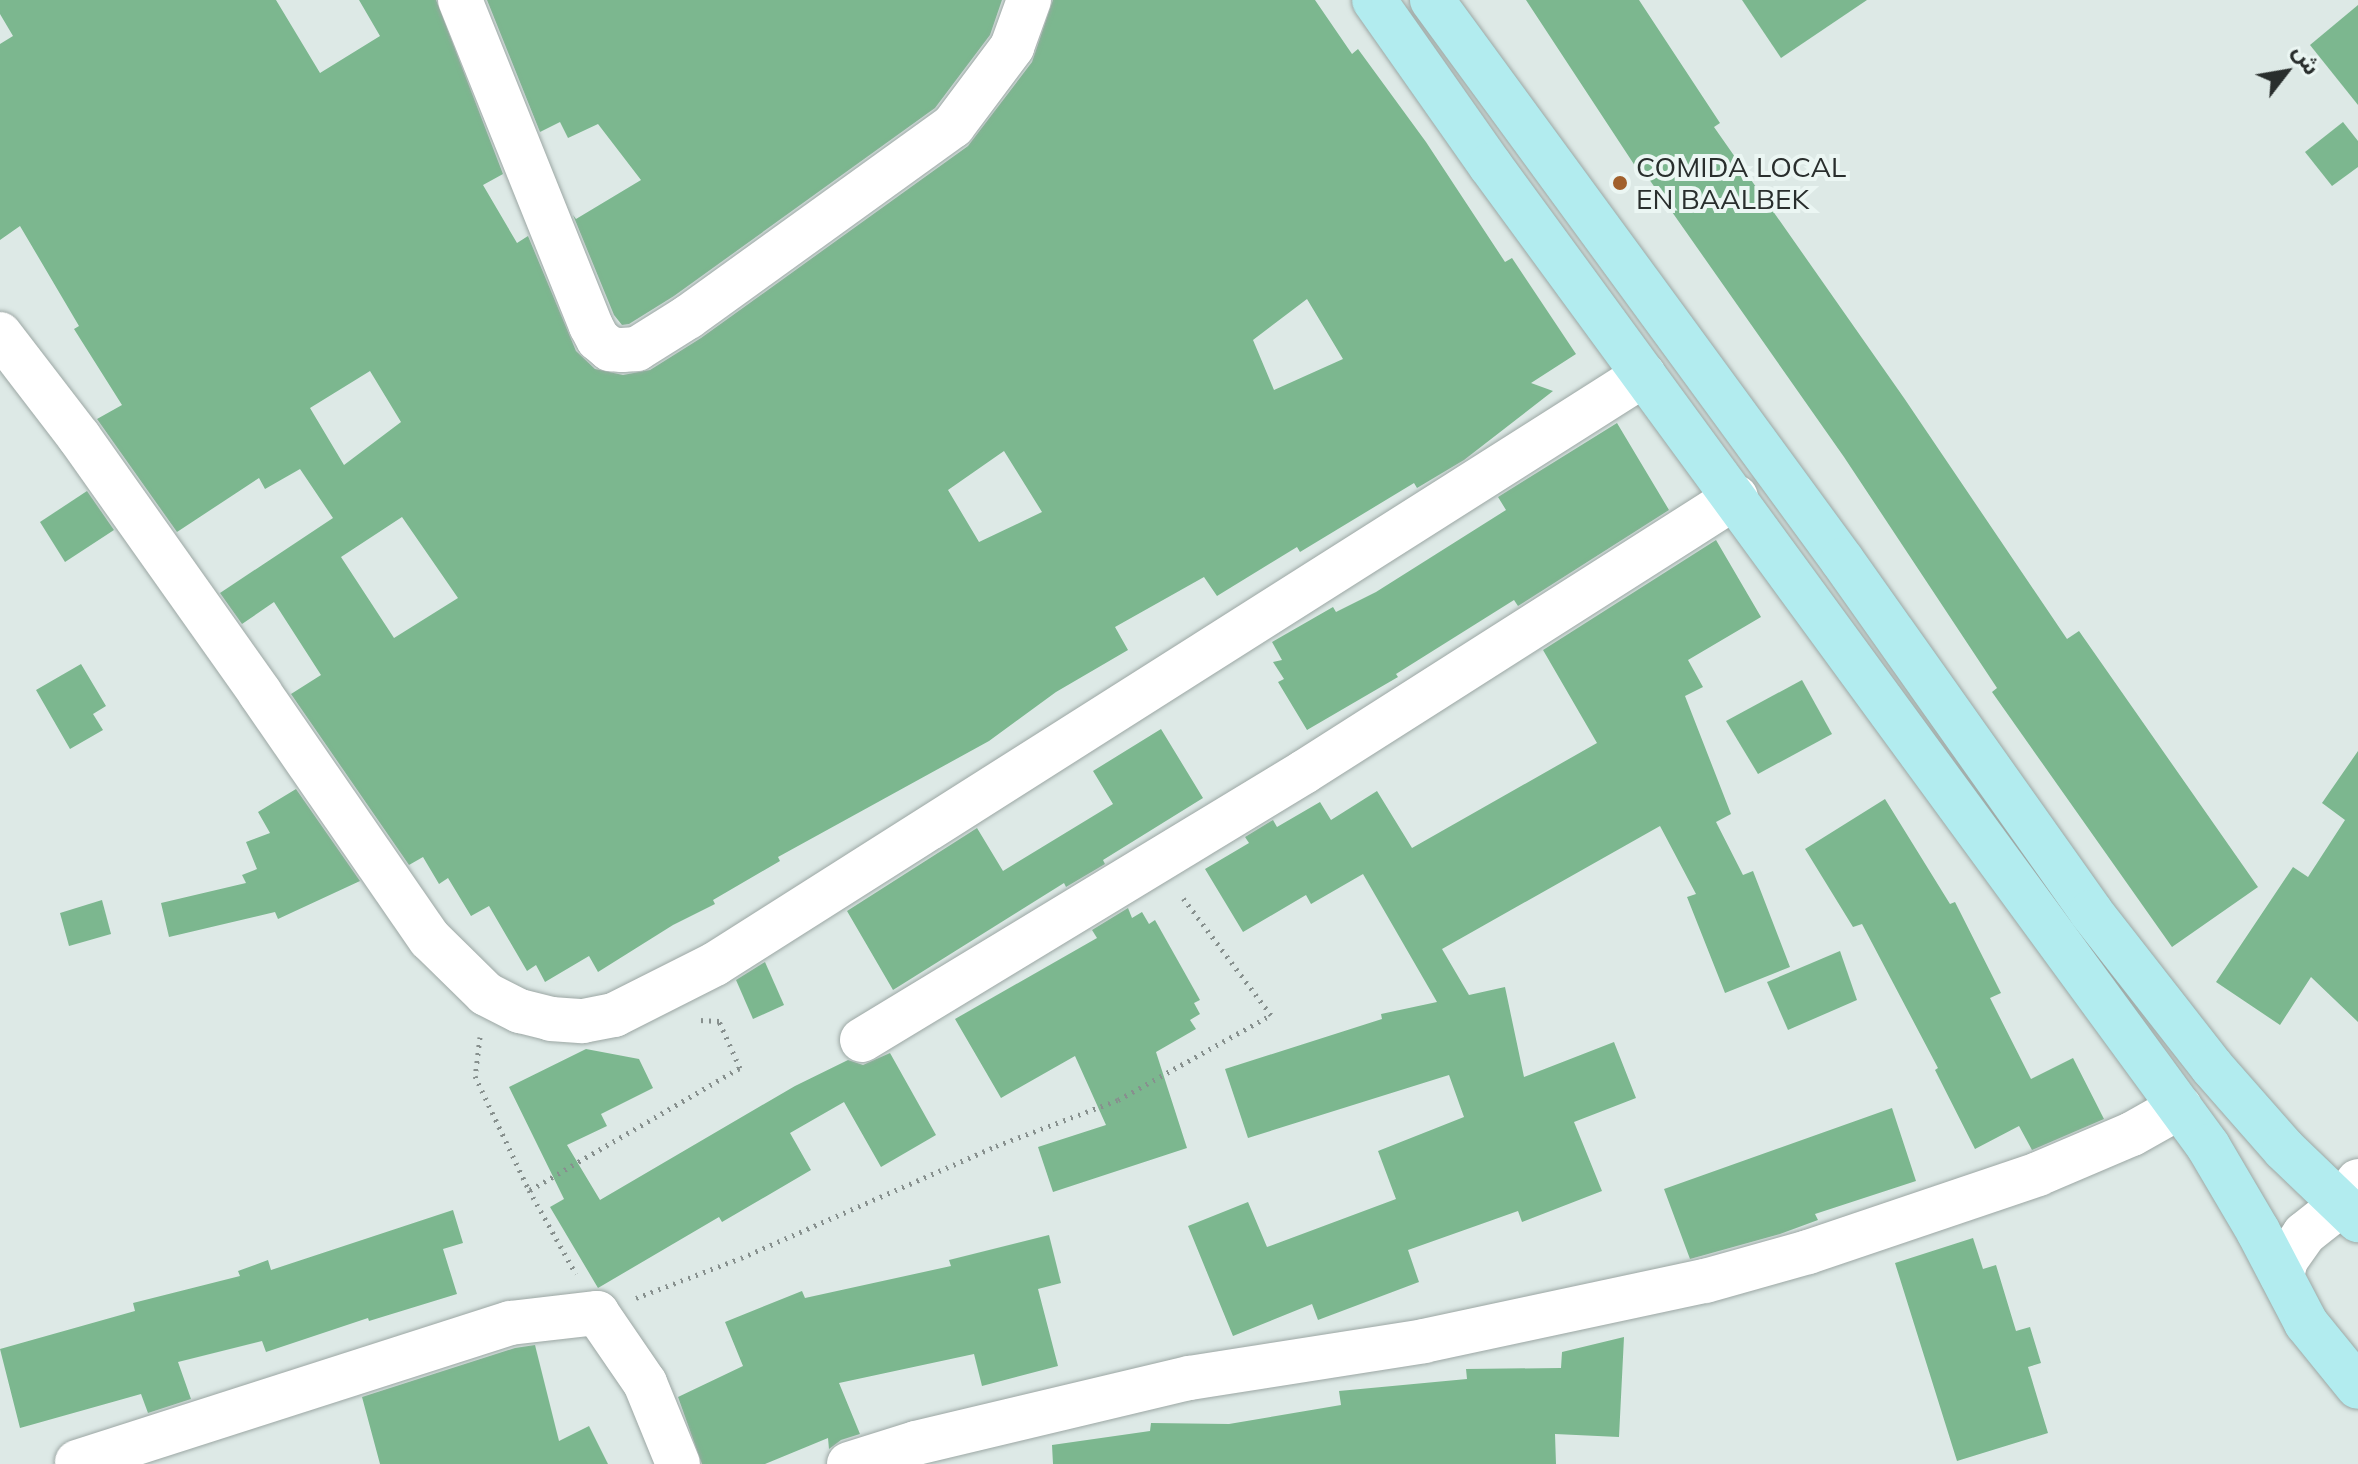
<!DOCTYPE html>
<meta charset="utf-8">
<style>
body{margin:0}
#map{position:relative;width:2358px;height:1464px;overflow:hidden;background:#dde9e6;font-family:Mulish,"Noto Sans Arabic",sans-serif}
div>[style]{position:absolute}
.building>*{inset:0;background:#7cb78f}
.path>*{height:5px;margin-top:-2.5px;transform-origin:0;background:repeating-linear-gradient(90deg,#87908e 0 2px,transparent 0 8px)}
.roads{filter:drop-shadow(0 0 2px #9ca7a4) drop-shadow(0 0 2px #9ca7a4)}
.minor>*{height:44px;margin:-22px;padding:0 22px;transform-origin:22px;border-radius:22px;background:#fff}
.secondary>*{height:44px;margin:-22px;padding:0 22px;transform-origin:22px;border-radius:22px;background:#b2ecef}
.dots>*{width:22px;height:22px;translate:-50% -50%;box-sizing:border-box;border:4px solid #ebf6f3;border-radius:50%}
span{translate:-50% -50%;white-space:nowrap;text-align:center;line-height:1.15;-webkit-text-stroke:8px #ebf6f3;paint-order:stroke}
.poi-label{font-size:28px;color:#292e2d}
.left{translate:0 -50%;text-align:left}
.north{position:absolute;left:2246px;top:32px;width:80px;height:80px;-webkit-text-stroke:6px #ebf6f3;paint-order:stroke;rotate:59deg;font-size:22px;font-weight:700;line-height:32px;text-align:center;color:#292e2d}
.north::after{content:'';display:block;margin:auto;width:28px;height:36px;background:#292e2d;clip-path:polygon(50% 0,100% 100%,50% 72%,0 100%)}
</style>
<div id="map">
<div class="building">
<i style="clip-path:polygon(evenodd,0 0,276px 0,320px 73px,380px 36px,359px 0,436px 0,503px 174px,483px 185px,517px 243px,528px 236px,576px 351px,595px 369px,623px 375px,650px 370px,701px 338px,968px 146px,1032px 62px,1053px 0,1315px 0,1352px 54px,1358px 49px,1426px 142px,1505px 262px,1512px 258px,1576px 354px,1531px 383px,1553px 391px,1464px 460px,1417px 488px,1414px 483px,1300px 552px,1297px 547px,1217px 596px,1204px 577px,1115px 627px,1128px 650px,1056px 692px,989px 741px,778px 857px,780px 861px,713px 900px,715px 904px,673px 925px,598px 972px,589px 956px,545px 982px,536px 965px,527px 971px,489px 906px,471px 916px,448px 878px,439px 884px,423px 857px,409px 865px,291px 694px,321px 675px,274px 602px,242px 624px,220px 593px,333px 518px,300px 469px,265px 489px,259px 478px,177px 532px,97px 419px,122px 405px,74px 329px,79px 326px,20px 226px,0 240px,0 44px,13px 36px,0 14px,0 0,1307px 299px,1343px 359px,1274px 390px,1253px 340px,1307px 299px,0 0,370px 371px,401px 422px,344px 465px,310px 408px,370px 371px,0 0,1004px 451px,1042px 512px,979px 542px,948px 490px,1004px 451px,0 0,402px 517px,458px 598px,394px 638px,341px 557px,402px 517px)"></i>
<i style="clip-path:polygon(487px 0,1002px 0,990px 35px,935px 108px,674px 296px,629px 324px,622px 325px,614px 315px,573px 215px,576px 219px,641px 180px,598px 124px,568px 138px,560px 122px,540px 132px)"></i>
<i style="clip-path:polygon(1526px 0,1639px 0,1720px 123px,1714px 127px,1904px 398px,2067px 639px,2079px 631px,2258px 887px,2172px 947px,1992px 692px,1997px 688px,1844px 457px,1644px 172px,1641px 175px)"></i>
<i style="clip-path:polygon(1742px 0,1867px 0,1781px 58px)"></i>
<i style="clip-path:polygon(2358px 5px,2358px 105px,2310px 45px)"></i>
<i style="clip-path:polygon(2343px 122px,2358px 141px,2358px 167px,2332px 186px,2305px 152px)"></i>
<i style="clip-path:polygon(1617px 423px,1669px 510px,1518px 606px,1514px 600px,1396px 674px,1398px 677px,1307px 730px,1278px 682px,1284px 679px,1273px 662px,1282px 660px,1272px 642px,1333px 607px,1336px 612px,1376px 592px,1506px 510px,1498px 497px)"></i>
<i style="clip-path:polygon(87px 491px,114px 530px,65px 562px,40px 522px)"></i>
<i style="clip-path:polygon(1716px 540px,1761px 617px,1688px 660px,1703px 687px,1685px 696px,1731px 814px,1716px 822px,1743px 875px,1753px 871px,1790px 967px,1725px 993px,1687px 897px,1696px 894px,1660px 826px,1442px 949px,1469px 995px,1505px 987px,1524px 1077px,1614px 1042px,1636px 1098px,1574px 1122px,1602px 1191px,1522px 1222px,1518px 1211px,1408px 1250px,1419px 1282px,1318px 1320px,1312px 1304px,1233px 1336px,1188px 1226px,1248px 1202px,1267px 1247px,1396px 1199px,1378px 1151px,1464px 1117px,1449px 1075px,1248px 1138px,1225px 1069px,1382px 1019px,1381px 1014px,1437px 1002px,1363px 874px,1311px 904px,1306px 895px,1243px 932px,1205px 869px,1249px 843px,1245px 837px,1273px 820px,1277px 827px,1320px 802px,1331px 820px,1377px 791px,1412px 848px,1597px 743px,1543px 650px)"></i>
<i style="clip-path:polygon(81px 664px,106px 706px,93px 714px,103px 730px,70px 749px,36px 690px)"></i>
<i style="clip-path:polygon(1802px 680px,1832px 734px,1758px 774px,1726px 721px)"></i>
<i style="clip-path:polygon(1161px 729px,1203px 798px,1103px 860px,1105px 864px,1066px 887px,1064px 883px,893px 990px,847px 911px,977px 828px,1003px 871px,1113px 804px,1093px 771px)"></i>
<i style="clip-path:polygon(2358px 751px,2358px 1022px,2311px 977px,2280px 1025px,2216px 982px,2293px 867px,2308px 877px,2345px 820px,2322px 803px)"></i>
<i style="clip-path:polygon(296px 789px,360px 881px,278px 919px,275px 912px,169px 937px,161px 903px,246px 883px,242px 875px,257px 869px,246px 842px,270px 833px,258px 812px)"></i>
<i style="clip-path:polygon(1885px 799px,1950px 904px,1955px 902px,2001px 993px,1990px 998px,2031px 1079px,2073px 1058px,2104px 1119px,2032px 1150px,2019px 1126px,1975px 1149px,1935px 1070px,1938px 1068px,1862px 924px,1853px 927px,1805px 849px)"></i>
<i style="clip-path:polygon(102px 900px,111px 934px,69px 946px,60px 913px)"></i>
<i style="clip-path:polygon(1128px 908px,1132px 918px,1142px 912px,1149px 924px,1155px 920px,1200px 1000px,1194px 1003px,1200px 1014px,1190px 1020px,1196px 1029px,1156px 1052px,1187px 1148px,1053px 1192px,1038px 1147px,1106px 1125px,1075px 1056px,1001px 1098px,955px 1019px,1097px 938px,1092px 930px)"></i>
<i style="clip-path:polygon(1840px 951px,1857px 1000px,1788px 1030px,1767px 982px)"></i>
<i style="clip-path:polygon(765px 962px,784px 1005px,753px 1019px,736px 980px)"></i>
<i style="clip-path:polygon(586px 1049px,639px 1059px,653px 1088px,601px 1114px,607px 1126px,567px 1145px,600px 1200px,795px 1086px,848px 1060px,863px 1065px,890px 1053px,936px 1135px,881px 1167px,844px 1102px,790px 1133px,811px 1170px,722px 1222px,719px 1217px,598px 1288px,550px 1207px,564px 1199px,509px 1087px)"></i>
<i style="clip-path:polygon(1892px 1108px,1916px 1181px,1815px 1214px,1818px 1220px,1780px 1234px,1690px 1259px,1664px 1189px)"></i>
<i style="clip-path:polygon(453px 1210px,463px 1243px,443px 1249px,457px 1294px,369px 1321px,368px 1318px,266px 1352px,262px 1341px,178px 1362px,191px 1399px,148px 1413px,141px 1394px,20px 1428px,0 1349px,135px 1311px,133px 1303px,240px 1276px,238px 1271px,268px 1260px,271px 1270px)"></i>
<i style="clip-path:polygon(1049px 1235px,1061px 1283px,1038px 1289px,1058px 1366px,982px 1386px,974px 1354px,839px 1383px,860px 1434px,841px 1440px,829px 1449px,828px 1438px,765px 1464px,702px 1464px,678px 1397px,743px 1366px,725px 1322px,802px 1291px,805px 1298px,951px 1266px,949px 1260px)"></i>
<i style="clip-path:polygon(1973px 1238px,1983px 1269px,1996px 1265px,2016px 1331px,2030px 1327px,2041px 1363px,2028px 1367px,2048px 1433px,1957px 1461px,1895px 1263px)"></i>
<i style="clip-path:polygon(1624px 1337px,1619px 1437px,1555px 1434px,1556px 1464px,1053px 1464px,1052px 1445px,1150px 1431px,1151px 1423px,1229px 1424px,1341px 1405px,1339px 1391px,1467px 1379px,1466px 1369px,1561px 1368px,1562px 1352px)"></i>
<i style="clip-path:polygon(535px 1345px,559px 1441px,589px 1426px,608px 1464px,380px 1464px,362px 1397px,515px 1348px)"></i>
</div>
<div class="path">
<i style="left:480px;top:1037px;width:39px;rotate:97deg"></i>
<i style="left:475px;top:1076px;width:126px;rotate:64.7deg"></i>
<i style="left:529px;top:1190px;width:96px;rotate:60.8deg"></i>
<i style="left:530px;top:1190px;width:243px;rotate:-30.2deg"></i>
<i style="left:740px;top:1068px;width:51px;rotate:-114.1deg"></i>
<i style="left:719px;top:1021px;width:20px;rotate:-177deg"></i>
<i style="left:636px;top:1298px;width:112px;rotate:-20.9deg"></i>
<i style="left:741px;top:1258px;width:279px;rotate:-23.7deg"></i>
<i style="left:996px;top:1146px;width:130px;rotate:-20.7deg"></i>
<i style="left:1118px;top:1100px;width:175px;rotate:-29.1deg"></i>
<i style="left:1271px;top:1015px;width:146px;rotate:-126.9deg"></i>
</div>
<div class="roads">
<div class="minor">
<i style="left:460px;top:0;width:351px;rotate:68.1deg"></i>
<i style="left:591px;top:326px;width:15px;rotate:62deg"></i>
<i style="left:598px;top:339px;width:16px;rotate:40deg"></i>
<i style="left:610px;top:349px;width:12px;rotate:5deg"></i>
<i style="left:622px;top:350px;width:15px;rotate:-4deg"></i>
<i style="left:637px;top:349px;width:60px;rotate:-32.1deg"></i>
<i style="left:688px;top:317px;width:327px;rotate:-35.8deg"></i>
<i style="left:953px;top:126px;width:99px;rotate:-53.2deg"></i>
<i style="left:1012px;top:47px;width:50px;rotate:-70.1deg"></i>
<i style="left:0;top:334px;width:130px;rotate:52.5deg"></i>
<i style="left:79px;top:437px;width:314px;rotate:54.7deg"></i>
<i style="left:260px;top:693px;width:299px;rotate:55.4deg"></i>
<i style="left:430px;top:939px;width:78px;rotate:44.5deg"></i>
<i style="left:486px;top:994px;width:38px;rotate:27deg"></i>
<i style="left:520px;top:1011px;width:32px;rotate:14deg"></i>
<i style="left:551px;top:1019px;width:32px;rotate:4deg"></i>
<i style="left:583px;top:1021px;width:32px;rotate:-11deg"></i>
<i style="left:614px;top:1015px;width:113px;rotate:-26.8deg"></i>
<i style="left:715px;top:964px;width:1100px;rotate:-32.38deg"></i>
<i style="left:862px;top:1040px;width:517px;rotate:-31.23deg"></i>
<i style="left:1304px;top:772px;width:512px;rotate:-32.48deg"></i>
<i style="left:2282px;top:1276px;width:16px;rotate:-76deg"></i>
<i style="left:2286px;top:1260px;width:32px;rotate:-55deg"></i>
<i style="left:2304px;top:1234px;width:48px;rotate:-38.3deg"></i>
<i style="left:2342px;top:1204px;width:28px;rotate:-55deg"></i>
<i style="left:77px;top:1462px;width:455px;rotate:-17.8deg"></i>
<i style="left:510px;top:1323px;width:88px;rotate:-6.6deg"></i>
<i style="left:597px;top:1313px;width:85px;rotate:55.6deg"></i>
<i style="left:645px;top:1383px;width:87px;rotate:67.8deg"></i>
<i style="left:849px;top:1464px;width:70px;rotate:-17.4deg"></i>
<i style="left:916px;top:1443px;width:281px;rotate:-13.4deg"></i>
<i style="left:1189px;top:1378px;width:238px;rotate:-8.9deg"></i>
<i style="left:1424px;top:1341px;width:287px;rotate:-12.1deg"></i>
<i style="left:1705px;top:1281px;width:107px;rotate:-15.7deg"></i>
<i style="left:1808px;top:1252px;width:243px;rotate:-18.7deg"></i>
<i style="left:2038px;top:1174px;width:102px;rotate:-23.1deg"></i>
<i style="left:2132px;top:1134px;width:55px;rotate:-29.4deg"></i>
</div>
<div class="secondary">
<i style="left:1374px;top:0;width:202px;rotate:54.9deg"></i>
<i style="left:1490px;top:165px;width:1216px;rotate:53.8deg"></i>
<i style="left:2208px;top:1146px;width:99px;rotate:59.5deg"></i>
<i style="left:2258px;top:1231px;width:104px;rotate:62.4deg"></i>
<i style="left:2306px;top:1323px;width:82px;rotate:50.9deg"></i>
<i style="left:1432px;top:0;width:694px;rotate:53.79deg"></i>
<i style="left:1842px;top:560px;width:431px;rotate:54.7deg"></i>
<i style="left:2091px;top:912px;width:197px;rotate:52deg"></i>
<i style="left:2212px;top:1067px;width:109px;rotate:48.7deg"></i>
<i style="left:2284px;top:1149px;width:103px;rotate:43.8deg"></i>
</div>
</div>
<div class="dots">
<i style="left:1620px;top:183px;background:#a1602c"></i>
</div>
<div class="poi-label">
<span class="left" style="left:1636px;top:183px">COMIDA LOCAL<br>EN BAALBEK</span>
</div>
<div class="north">ش</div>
</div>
